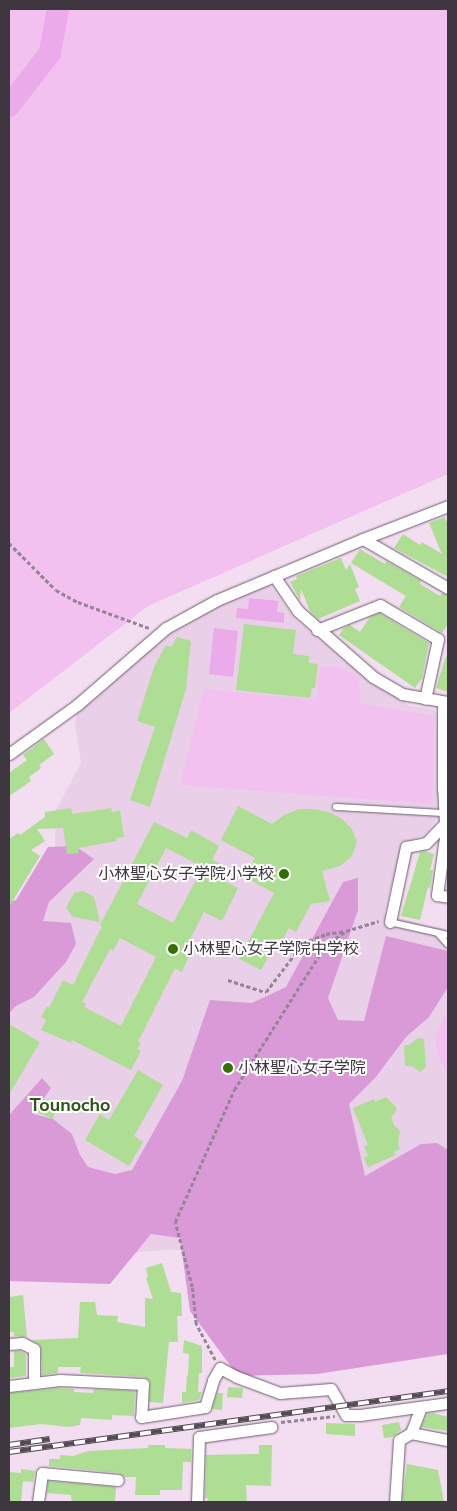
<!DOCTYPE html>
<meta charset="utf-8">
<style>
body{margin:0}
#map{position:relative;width:457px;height:1511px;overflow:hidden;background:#f2ddf1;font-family:"Nunito Sans","Noto Sans JP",sans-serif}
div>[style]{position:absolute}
.built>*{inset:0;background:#eacfe8}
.green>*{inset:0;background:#f2c1f0}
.forest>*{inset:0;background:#da9ad8}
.water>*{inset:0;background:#ebaae9}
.river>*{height:22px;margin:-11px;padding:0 11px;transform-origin:11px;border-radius:11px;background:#ebaae9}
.building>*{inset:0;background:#adde94}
.path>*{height:2.5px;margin-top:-1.25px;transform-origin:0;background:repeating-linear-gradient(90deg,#938593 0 4px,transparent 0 6.5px)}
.roads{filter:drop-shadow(0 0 1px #6d5b6c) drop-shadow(0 0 1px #6d5b6c)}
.service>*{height:5.5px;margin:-2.75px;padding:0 2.75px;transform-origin:2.75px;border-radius:2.75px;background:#fff}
.minor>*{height:11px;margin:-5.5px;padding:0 5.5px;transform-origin:5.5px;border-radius:5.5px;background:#fff}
.rail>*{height:5.5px;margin-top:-2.75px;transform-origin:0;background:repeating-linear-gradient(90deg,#fff 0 11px,#544b54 0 22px);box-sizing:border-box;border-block:1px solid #544b54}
.dots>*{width:14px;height:14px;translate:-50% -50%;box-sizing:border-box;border:2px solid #fff;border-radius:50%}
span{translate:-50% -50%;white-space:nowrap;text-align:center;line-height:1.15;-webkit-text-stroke:4px #fff;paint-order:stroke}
.poi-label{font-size:16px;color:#3f373f}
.right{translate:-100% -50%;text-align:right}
.left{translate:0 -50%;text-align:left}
.neighbourhood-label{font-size:18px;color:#2f5517;font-weight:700}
.frame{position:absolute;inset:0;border:10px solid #3f373f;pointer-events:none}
</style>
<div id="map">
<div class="built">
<i style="clip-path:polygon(260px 584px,271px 587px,298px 622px,370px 681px,410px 706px,433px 709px,439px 716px,438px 817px,425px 835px,402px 843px,384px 915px,448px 930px,448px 1347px,201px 1248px,149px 1251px,106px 1256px,9px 1172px,9px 966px,50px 895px,55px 846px,56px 810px,81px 763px,75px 722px,78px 709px,181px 624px)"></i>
</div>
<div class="green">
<i style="clip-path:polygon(9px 9px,448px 9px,448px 474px,148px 606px,9px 713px)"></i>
<i style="clip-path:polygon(320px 666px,337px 667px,359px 677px,360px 703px,434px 716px,432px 804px,180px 785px,204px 689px,316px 700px)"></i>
<i style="clip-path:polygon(448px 1009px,448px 1075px,437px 1054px,435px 1036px)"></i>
</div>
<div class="forest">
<i style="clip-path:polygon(75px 846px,94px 859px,49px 902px,43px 921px,71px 923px,76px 944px,66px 962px,34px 997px,16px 1006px,9px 1013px,9px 902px,16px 900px,48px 847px)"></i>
<i style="clip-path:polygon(358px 878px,358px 910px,328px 998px,338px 1020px,364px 1021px,386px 936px,448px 951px,448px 987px,429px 1017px,406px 1037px,375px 1078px,349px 1104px,365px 1176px,421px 1144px,437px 1143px,448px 1150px,448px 1354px,317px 1374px,238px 1376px,190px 1311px,180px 1238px,151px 1234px,110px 1284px,9px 1281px,9px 1117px,11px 1113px,42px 1078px,51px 1088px,33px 1114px,53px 1119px,72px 1134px,80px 1155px,88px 1167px,115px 1174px,132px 1170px,182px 1081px,210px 1000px,252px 1003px,286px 987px,343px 882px)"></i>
</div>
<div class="water">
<i style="clip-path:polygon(249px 598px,278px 601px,277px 612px,284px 613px,284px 623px,236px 618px,237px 608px,248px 609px)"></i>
<i style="clip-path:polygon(214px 628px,238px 631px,233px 677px,209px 674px)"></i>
</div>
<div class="river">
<i style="left:9px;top:106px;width:67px;rotate:-52.3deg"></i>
<i style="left:50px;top:53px;width:45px;rotate:-79.7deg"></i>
</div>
<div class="building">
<i style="clip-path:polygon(445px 517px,448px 526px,448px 577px,394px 548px,403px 534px,420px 545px,422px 542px,442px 554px,429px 523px)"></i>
<i style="clip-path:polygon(360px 549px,385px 564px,386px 561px,421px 581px,420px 584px,440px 596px,442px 593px,448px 595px,448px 624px,442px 633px,399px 607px,406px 596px,351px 563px)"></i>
<i style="clip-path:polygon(341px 558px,346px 570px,350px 564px,359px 587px,355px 589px,360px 601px,318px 619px,310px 611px,301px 589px,300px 600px,290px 582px,297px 579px,296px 576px)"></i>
<i style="clip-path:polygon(379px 613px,429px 643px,422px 678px,415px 688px,339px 635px,344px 628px,350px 625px,360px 632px,370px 617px)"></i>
<i style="clip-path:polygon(244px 624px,296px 630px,293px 654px,309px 656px,309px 663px,318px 664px,315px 688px,312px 688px,310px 698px,236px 690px)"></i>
<i style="clip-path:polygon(177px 637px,191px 641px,186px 689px,150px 807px,130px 800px,155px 727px,137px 721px,154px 667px,166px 645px,171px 647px)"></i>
<i style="clip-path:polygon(446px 656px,448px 657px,448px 692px,436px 688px)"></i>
<i style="clip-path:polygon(44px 739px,54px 754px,39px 765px,41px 768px,29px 777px,31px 781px,9px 796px,9px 773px,27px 760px,23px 755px)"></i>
<i style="clip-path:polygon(238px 806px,272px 824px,284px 815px,299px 809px,314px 809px,329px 812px,342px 819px,352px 829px,357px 842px,352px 856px,340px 866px,322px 871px,330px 901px,311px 904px,296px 932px,289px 928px,282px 941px,278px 939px,261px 970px,239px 959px,274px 893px,245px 877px,255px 858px,221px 840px)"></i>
<i style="clip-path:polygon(71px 808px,72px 814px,111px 808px,112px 812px,120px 810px,124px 837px,116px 838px,117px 841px,78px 848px,79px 853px,67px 854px,63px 828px,37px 829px,45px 841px,31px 850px,40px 856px,9px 907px,9px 839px,18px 833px,20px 835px,45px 817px,45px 812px)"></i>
<i style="clip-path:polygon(evenodd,154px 822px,187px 838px,191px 830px,219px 846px,212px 860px,226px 867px,220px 879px,238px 888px,222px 921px,204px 912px,185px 949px,191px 952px,182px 972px,175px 968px,138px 1042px,141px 1043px,137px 1049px,141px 1051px,131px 1070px,72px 1040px,71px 1043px,41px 1030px,46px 1020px,41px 1017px,47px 1006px,49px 1008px,63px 980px,73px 985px,102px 926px,100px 925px,154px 822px,166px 848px,203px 867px,173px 923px,137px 904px,166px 848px,154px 822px,120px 938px,156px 957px,121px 1026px,84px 1007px,86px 1004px,82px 1002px,110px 949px,113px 951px,120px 938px)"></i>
<i style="clip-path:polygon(425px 851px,434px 854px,430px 870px,433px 870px,430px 888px,428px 887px,420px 920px,401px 916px,420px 852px)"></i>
<i style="clip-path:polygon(83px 891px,94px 897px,100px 922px,73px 917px,66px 908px,74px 893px)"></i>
<i style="clip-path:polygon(9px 1024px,40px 1042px,9px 1095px)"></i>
<i style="clip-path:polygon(418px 1038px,424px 1039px,426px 1067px,420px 1072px,412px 1066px,405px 1066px,404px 1045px,409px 1045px)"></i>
<i style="clip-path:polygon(138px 1070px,163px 1085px,134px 1136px,143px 1142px,129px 1166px,85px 1140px,100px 1114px,109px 1120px)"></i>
<i style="clip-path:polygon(386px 1097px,396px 1107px,396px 1111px,391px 1117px,394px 1125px,400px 1131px,398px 1144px,400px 1149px,394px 1152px,396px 1155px,368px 1167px,364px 1158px,368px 1156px,364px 1147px,368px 1145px,353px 1108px,374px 1099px,375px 1102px)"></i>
<i style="clip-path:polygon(43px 1099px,58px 1102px,53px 1119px,37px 1112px)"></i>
<i style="clip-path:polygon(162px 1263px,171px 1292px,181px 1293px,182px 1316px,177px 1316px,178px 1342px,169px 1342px,163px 1403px,149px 1402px,150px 1381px,144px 1377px,80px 1373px,81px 1367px,58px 1367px,58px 1373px,42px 1375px,41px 1348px,40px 1345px,32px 1340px,78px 1338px,80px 1302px,95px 1302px,97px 1315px,118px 1316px,117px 1322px,145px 1327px,145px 1298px,153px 1299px,146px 1278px,148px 1277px,146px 1268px)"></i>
<i style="clip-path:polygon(23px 1295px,27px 1337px,14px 1336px,14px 1332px,9px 1332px,9px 1297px)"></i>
<i style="clip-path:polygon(184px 1340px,202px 1346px,202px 1373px,199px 1373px,198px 1392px,202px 1392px,199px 1400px,182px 1403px,182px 1392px,186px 1392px,187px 1375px,188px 1376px,189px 1354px,183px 1353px)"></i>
<i style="clip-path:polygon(14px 1351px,20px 1351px,26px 1354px,26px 1376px,9px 1378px,9px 1367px,14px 1367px)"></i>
<i style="clip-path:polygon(228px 1387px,243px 1388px,242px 1398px,227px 1397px)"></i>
<i style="clip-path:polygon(58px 1388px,74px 1389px,74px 1392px,93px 1393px,94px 1389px,135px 1391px,134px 1416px,112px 1415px,112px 1420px,81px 1418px,80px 1425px,69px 1427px,41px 1424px,9px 1428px,9px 1393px)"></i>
<i style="clip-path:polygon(217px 1393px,223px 1393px,222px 1410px,212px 1409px)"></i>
<i style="clip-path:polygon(433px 1413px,448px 1417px,448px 1431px,421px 1427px,427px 1414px)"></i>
<i style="clip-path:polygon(399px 1422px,401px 1430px,392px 1437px,384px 1438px,382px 1425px)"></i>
<i style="clip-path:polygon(326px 1423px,355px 1424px,355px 1436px,326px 1434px)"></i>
<i style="clip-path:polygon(148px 1445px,165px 1445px,165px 1448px,191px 1449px,191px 1462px,183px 1462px,182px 1490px,160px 1490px,160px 1495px,135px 1495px,136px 1477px,125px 1477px,119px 1473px,49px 1466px,49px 1459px,60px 1459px,60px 1455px,73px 1456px,88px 1451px,148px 1448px)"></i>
<i style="clip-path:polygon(259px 1445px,272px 1445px,271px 1486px,246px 1485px,247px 1502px,207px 1502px,208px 1498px,205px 1498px,206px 1455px,259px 1454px)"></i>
<i style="clip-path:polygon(407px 1464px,438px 1470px,444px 1502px,402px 1502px)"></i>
<i style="clip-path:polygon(21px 1469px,35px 1471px,33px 1482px,23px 1481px,21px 1502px,9px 1502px,9px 1472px,21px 1473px)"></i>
<i style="clip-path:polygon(48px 1481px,116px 1487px,115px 1502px,72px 1502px,71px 1495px,47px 1493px)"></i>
</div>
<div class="path">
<i style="left:9px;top:543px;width:66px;rotate:45deg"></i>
<i style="left:56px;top:590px;width:25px;rotate:29deg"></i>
<i style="left:78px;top:602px;width:76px;rotate:20.1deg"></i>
<i style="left:228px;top:980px;width:40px;rotate:18deg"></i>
<i style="left:266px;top:992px;width:61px;rotate:-52.9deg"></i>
<i style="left:303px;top:943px;width:25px;rotate:-21deg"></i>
<i style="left:326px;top:934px;width:18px;rotate:-9deg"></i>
<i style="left:215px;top:1360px;width:41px;rotate:-117.8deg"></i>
<i style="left:196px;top:1324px;width:37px;rotate:-96deg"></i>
<i style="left:192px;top:1287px;width:67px;rotate:-104.7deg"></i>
<i style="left:175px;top:1222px;width:145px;rotate:-65.9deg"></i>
<i style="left:234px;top:1090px;width:170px;rotate:-57.7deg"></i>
<i style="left:325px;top:946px;width:26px;rotate:-36deg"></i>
<i style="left:346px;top:931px;width:34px;rotate:-17deg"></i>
<i style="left:281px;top:1422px;width:54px;rotate:-6.3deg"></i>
</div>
<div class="roads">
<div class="service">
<i style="left:336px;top:807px;width:108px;rotate:3.2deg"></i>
<i style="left:390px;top:922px;width:59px;rotate:12.6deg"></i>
<i style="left:438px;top:933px;width:15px;rotate:48deg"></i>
</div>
<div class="minor">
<i style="left:363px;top:539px;width:98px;rotate:30deg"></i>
<i style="left:274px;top:576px;width:42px;rotate:55.6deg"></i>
<i style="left:298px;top:611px;width:100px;rotate:41.3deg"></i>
<i style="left:373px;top:677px;width:34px;rotate:30deg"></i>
<i style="left:402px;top:694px;width:47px;rotate:9.9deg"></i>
<i style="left:317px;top:630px;width:68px;rotate:-21.6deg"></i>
<i style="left:380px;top:605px;width:67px;rotate:30.4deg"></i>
<i style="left:438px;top:639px;width:61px;rotate:102.2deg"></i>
<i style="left:9px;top:754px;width:84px;rotate:-35.8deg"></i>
<i style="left:77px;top:705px;width:118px;rotate:-40.9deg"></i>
<i style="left:166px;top:628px;width:58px;rotate:-28.8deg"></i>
<i style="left:217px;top:600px;width:158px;rotate:-22.7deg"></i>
<i style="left:363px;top:539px;width:91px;rotate:-21.2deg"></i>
<i style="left:447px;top:823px;width:73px;rotate:97.9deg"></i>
<i style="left:437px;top:895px;width:11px;rotate:10deg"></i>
<i style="left:390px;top:922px;width:77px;rotate:-78deg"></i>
<i style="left:406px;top:847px;width:20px;rotate:-11deg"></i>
<i style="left:426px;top:843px;width:28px;rotate:-46deg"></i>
<i style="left:445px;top:823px;width:34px;rotate:-93deg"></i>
<i style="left:443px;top:789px;width:87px;rotate:-90deg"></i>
<i style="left:9px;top:1344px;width:13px;rotate:-4deg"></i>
<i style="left:22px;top:1343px;width:13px;rotate:27deg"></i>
<i style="left:34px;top:1349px;width:34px;rotate:90deg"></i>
<i style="left:9px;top:1386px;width:51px;rotate:-6.7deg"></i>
<i style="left:60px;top:1380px;width:83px;rotate:2.8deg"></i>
<i style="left:143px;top:1384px;width:33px;rotate:93deg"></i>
<i style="left:141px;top:1417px;width:65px;rotate:-8.9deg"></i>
<i style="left:205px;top:1407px;width:28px;rotate:-73deg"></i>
<i style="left:213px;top:1380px;width:14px;rotate:-60deg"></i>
<i style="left:220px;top:1368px;width:19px;rotate:28deg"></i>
<i style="left:237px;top:1377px;width:46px;rotate:20.4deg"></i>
<i style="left:280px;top:1393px;width:51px;rotate:-4.5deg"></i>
<i style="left:331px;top:1389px;width:30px;rotate:60deg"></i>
<i style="left:346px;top:1415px;width:14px"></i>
<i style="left:360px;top:1415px;width:89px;rotate:-7.8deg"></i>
<i style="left:411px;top:1433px;width:28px;rotate:-69deg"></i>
<i style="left:38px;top:1502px;width:29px;rotate:-82deg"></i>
<i style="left:42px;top:1473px;width:76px;rotate:5.3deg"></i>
<i style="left:197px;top:1502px;width:65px;rotate:-88.2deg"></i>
<i style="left:199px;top:1437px;width:73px;rotate:-7.9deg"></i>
<i style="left:395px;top:1502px;width:62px;rotate:-86.3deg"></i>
<i style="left:399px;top:1440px;width:14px;rotate:-30deg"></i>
<i style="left:411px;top:1433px;width:38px;rotate:11deg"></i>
</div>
</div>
<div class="rail">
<i style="left:9px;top:1445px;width:41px;rotate:-8.3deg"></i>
<i style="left:9px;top:1452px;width:443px;rotate:-7.9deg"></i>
</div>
<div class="dots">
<i style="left:284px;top:874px;background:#356f00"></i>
<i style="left:173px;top:949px;background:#356f00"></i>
<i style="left:228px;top:1068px;background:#356f00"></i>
</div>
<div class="poi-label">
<span class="right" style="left:274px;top:874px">小林聖心女子学院小学校</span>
<span class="left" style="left:183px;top:949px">小林聖心女子学院中学校</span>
<span class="left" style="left:238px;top:1068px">小林聖心女子学院</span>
</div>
<div class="neighbourhood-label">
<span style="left:70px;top:1105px">Tounocho</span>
</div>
<div class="frame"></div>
</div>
